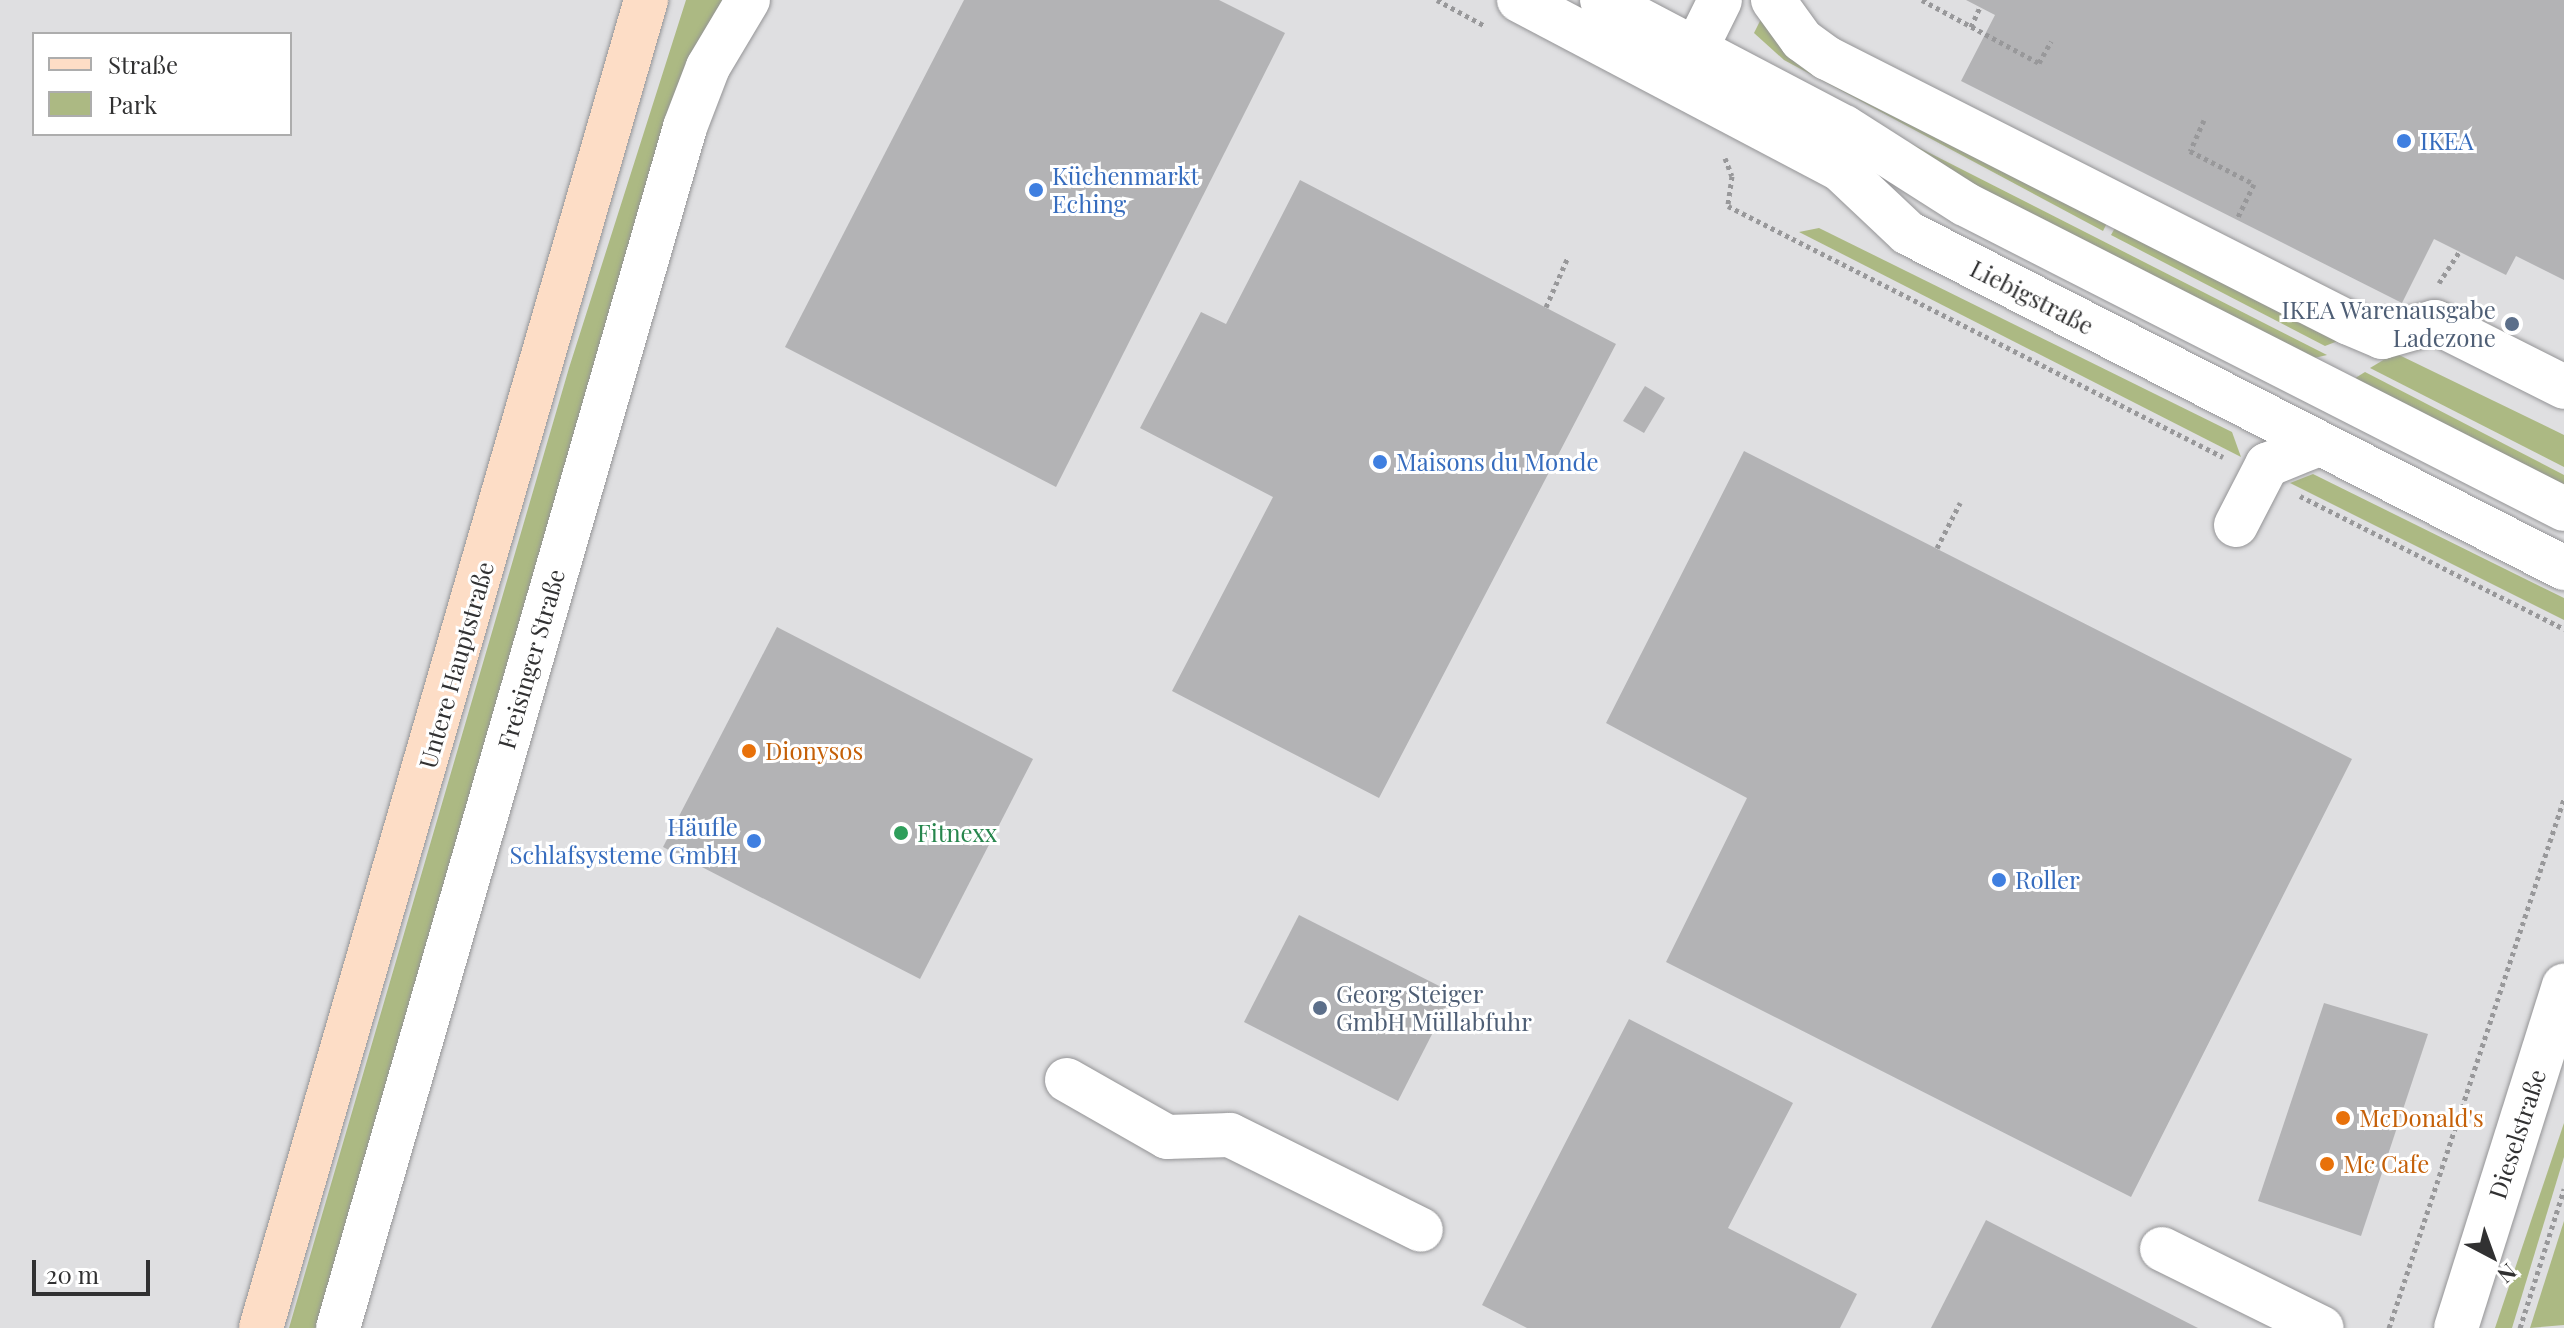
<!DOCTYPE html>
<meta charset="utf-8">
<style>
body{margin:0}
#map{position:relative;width:2564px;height:1328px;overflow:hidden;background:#dfdfe1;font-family:"Playfair Display",serif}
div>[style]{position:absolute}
.green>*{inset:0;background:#acb983}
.building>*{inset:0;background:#b3b3b5}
.path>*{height:5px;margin-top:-2.5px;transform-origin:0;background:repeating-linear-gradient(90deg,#98989a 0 4px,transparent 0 8px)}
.roads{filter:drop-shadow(0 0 2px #949496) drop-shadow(0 0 2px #949496)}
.minor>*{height:44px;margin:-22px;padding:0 22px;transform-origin:22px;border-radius:22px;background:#fff}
.major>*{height:44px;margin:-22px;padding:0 22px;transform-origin:22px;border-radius:22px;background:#fdddc6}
.dots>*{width:22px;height:22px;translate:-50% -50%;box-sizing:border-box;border:4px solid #fff;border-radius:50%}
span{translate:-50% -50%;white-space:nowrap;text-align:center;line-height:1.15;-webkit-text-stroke:6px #fff;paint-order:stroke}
.shop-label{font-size:24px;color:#366cbe}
.left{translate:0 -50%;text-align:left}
.right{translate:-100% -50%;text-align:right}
.street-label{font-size:24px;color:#313132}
.service-label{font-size:24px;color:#4e5e75}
.food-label{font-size:24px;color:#c56008}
.leisure-label{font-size:24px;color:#27864d}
.legend{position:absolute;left:32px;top:32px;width:260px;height:104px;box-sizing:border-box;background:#fff;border:2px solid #adadad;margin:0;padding:10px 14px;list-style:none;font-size:24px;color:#313132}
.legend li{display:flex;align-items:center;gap:16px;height:40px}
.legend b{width:40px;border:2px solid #adadad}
.north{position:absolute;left:2452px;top:1216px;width:80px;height:80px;-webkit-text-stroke:6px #fff;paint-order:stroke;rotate:139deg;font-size:22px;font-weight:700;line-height:32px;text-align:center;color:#313132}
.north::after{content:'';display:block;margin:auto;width:28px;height:36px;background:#313132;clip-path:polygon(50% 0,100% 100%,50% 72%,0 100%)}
.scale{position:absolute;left:32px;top:1260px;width:118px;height:36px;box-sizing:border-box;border:4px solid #313132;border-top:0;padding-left:10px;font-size:24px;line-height:28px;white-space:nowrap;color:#313132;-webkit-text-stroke:6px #fff;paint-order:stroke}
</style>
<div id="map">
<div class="green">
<i style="clip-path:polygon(686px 0,724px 0,686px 62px,668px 116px,318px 1328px,289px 1328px,569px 368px)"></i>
<i style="clip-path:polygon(1761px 19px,2111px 215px,2103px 231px,1784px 60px,1754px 33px)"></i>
<i style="clip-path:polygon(1904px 140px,2327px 355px,2306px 360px,1989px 199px)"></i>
<i style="clip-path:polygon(2120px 219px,2348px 337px,2325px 346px,2111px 235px)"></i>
<i style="clip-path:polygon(1819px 228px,2232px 432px,2241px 457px,1799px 232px)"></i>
<i style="clip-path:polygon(2395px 353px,2564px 435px,2564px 467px,2370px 368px)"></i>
<i style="clip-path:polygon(2365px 372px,2564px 475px,2564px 492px,2349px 382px)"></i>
<i style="clip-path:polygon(2313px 474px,2564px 598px,2564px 620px,2290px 483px)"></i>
<i style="clip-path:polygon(2564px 1123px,2564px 1157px,2512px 1328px,2495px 1328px)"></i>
<i style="clip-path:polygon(2564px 1221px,2564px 1325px,2530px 1328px)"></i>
</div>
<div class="building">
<i style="clip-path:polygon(964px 0,1219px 0,1285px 33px,1056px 487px,785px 347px)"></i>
<i style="clip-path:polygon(1966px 0,2564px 0,2564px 280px,2516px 256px,2506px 275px,2434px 239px,2402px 303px,1961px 81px,1995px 15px)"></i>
<i style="clip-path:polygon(1300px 180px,1616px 344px,1379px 798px,1172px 691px,1273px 497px,1140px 428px,1201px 312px,1226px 324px)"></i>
<i style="clip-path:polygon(1645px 386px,1665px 398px,1644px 433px,1623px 421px)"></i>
<i style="clip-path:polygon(1744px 451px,2352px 759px,2131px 1197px,1666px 962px,1747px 798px,1606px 723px)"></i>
<i style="clip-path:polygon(777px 627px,1033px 759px,920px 979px,663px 847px)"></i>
<i style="clip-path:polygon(1299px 915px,1453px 993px,1398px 1101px,1244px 1022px)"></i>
<i style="clip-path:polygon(2324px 1003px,2428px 1034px,2361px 1236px,2258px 1201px)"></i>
<i style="clip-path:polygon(1629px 1019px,1793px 1103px,1728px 1228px,1857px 1294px,1840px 1328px,1527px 1328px,1482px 1305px)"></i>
<i style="clip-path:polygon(1986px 1220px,2198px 1328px,1931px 1328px)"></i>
</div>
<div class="path">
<i style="left:1437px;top:0;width:55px;rotate:28.4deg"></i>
<i style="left:1922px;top:0;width:133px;rotate:28.3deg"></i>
<i style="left:2039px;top:63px;width:25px;rotate:-61deg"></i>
<i style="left:1971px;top:27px;width:22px;rotate:-66deg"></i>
<i style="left:2204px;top:120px;width:34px;rotate:114deg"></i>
<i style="left:2190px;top:151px;width:72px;rotate:27.3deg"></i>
<i style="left:2254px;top:184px;width:39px;rotate:116deg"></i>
<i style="left:1725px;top:158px;width:19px;rotate:69deg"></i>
<i style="left:1732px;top:176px;width:30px;rotate:98deg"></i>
<i style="left:1728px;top:206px;width:555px;rotate:26.89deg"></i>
<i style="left:2439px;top:283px;width:37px;rotate:-57deg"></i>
<i style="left:1546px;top:307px;width:55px;rotate:-66.3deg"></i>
<i style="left:2300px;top:496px;width:296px;rotate:26.7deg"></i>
<i style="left:1937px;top:548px;width:51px;rotate:-62.9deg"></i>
<i style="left:2389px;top:1328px;width:557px;rotate:-71.7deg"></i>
<i style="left:2520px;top:1328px;width:146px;rotate:-72.4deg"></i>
</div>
<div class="roads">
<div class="minor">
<i style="left:1519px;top:0;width:363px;rotate:27.8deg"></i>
<i style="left:1840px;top:169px;width:93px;rotate:43.3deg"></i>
<i style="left:1908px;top:233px;width:737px;rotate:27.05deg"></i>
<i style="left:1602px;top:0;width:273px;rotate:27.7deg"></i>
<i style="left:1844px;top:127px;width:143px;rotate:32.5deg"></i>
<i style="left:1965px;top:204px;width:672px;rotate:26.98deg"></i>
<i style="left:1773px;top:0;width:49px;rotate:54.1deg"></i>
<i style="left:1802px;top:40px;width:31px;rotate:36deg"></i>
<i style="left:1827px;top:58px;width:585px;rotate:26.92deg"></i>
<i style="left:2349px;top:323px;width:36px;rotate:23deg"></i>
<i style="left:2382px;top:337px;width:55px;rotate:-15.8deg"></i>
<i style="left:2435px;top:322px;width:144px;rotate:26.7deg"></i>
<i style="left:1684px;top:73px;width:81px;rotate:-63.7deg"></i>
<i style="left:2236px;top:525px;width:68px;rotate:-62.7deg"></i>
<i style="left:2267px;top:465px;width:56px;rotate:-22deg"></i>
<i style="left:1067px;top:1080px;width:115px;rotate:29.7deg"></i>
<i style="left:1167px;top:1137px;width:63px;rotate:-1.8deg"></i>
<i style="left:1230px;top:1135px;width:213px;rotate:26.4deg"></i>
<i style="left:2162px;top:1249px;width:178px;rotate:26.3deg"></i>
<i style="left:338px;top:1328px;width:1250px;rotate:-73.88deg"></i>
<i style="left:685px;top:127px;width:64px;rotate:-69deg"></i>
<i style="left:708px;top:67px;width:78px;rotate:-59.2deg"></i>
<i style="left:2456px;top:1328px;width:359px;rotate:-72.5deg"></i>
</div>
<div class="major">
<i style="left:261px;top:1328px;width:1383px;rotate:-73.83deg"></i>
</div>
</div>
<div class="dots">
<i style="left:2404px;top:141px;background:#3f7fe0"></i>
<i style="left:1036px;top:190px;background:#3f7fe0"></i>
<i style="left:2512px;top:324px;background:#5c6f8a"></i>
<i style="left:1380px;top:462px;background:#3f7fe0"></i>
<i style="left:749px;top:751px;background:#e8710a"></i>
<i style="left:901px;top:833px;background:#2e9e5b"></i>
<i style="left:754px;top:841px;background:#3f7fe0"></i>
<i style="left:1999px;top:880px;background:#3f7fe0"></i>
<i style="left:1320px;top:1008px;background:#5c6f8a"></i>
<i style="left:2343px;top:1118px;background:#e8710a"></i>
<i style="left:2327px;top:1164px;background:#e8710a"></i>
</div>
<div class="shop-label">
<span class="left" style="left:2420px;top:141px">IKEA</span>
<span class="left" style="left:1052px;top:190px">Küchenmarkt<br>Eching</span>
<span class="left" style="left:1396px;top:462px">Maisons du Monde</span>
<span class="right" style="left:738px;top:841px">Häufle<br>Schlafsysteme GmbH</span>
<span class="left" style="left:2015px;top:880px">Roller</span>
</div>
<div class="street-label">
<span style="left:2032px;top:297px;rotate:27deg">Liebigstraße</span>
<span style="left:531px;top:659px;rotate:-74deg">Freisinger Straße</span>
<span style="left:456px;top:665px;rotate:-74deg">Untere Hauptstraße</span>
<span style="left:2517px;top:1134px;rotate:-72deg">Dieselstraße</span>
</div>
<div class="service-label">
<span class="right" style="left:2496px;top:324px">IKEA Warenausgabe<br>Ladezone</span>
<span class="left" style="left:1336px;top:1008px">Georg Steiger<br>GmbH Müllabfuhr</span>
</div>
<div class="food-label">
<span class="left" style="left:765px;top:751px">Dionysos</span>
<span class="left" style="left:2359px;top:1118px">McDonald's</span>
<span class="left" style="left:2343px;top:1164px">Mc Cafe</span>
</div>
<div class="leisure-label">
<span class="left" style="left:917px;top:833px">Fitnexx</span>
</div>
<ul class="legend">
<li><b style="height:10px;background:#fdddc6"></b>Straße</li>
<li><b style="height:22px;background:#acb983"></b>Park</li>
</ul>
<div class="north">N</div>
<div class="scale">20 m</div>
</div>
